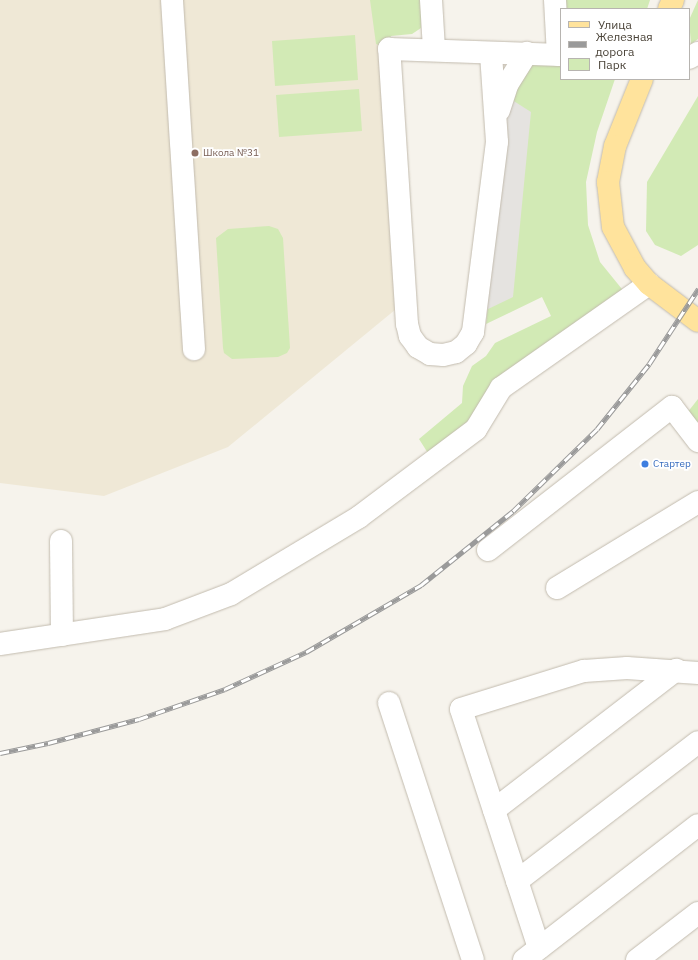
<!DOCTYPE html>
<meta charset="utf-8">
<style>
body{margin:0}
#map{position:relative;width:698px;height:960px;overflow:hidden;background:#f6f3ec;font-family:"IBM Plex Sans",sans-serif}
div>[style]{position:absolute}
.education>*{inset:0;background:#efe8d6}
.green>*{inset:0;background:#d2eab5}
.parking>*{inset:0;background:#e5e3e0}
.roads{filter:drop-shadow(0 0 1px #c2bbae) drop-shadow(0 0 1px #c2bbae)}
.minor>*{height:22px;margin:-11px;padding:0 11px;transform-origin:11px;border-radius:11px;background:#fff}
.major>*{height:22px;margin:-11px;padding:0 11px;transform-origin:11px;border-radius:11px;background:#ffe39c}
.rail>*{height:4.5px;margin-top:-2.25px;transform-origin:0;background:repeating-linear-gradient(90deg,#fff 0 9px,#9a9a9a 0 18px);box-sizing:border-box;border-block:1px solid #9a9a9a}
.dots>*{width:11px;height:11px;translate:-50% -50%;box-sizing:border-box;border:2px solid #fff;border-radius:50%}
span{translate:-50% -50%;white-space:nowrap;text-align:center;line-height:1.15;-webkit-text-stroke:3.5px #fff;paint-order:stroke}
.education-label{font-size:10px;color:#785e54}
.left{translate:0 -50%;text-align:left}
.shop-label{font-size:10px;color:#366cbe}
.legend{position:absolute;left:560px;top:8px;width:130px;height:72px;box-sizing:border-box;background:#fff;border:1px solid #b7b4b0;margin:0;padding:5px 7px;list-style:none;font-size:12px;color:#4b4439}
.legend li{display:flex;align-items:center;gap:8px;height:20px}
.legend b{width:20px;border:1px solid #b7b4b0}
</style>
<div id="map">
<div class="education">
<i style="clip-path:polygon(0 0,378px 0,401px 305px,228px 447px,104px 496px,0 483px)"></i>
</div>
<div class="green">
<i style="clip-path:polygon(370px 0,421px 0,421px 28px,412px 34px,391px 36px,389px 44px,384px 47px,376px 44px)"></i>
<i style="clip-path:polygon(558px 0,650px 0,647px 9px,561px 9px)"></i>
<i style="clip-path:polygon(698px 0,698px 39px,691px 44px,689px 20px)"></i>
<i style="clip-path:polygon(355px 35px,358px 80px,275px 86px,272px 41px)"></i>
<i style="clip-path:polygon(529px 57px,561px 62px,561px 79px,615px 79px,597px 132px,586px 182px,588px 225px,600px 262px,626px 294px,499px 385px,473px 428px,431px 458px,419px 439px,462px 403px,463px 386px,472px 366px,486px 356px,495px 343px,551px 316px,542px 297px,486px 324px,509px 98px)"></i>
<i style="clip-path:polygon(359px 89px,362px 131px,279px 137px,276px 95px)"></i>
<i style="clip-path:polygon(698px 96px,698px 245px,681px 256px,655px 245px,646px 231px,647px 182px)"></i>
<i style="clip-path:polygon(269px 226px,278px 229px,283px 238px,290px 348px,287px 353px,278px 357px,232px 359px,224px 353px,223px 348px,216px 238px,228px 229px)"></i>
<i style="clip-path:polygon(698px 399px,698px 432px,687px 413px)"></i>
</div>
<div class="parking">
<i style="clip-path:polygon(509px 98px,531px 112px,513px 297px,486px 310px)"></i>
</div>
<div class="roads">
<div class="minor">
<i style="left:172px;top:0;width:350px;rotate:86.4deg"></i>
<i style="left:431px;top:0;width:49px;rotate:86.5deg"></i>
<i style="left:555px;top:0;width:55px;rotate:86.9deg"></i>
<i style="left:491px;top:54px;width:88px;rotate:86.1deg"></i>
<i style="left:497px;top:142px;width:192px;rotate:97.2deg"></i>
<i style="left:473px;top:332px;width:14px;rotate:120deg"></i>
<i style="left:466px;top:344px;width:13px;rotate:141deg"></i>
<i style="left:456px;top:352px;width:13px;rotate:167deg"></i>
<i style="left:443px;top:355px;width:13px;rotate:-176deg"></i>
<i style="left:430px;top:354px;width:14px;rotate:-150deg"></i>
<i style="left:418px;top:347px;width:14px;rotate:-126deg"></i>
<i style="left:410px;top:336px;width:12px;rotate:-104deg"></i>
<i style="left:407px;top:324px;width:276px;rotate:-93.7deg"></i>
<i style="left:389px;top:49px;width:172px;rotate:2deg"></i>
<i style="left:689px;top:58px;width:10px;rotate:-29deg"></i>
<i style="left:499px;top:110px;width:26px;rotate:-72deg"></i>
<i style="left:507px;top:85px;width:38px;rotate:-58deg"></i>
<i style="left:61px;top:541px;width:94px;rotate:89.4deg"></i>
<i style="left:488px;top:550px;width:233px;rotate:-37.9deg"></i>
<i style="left:672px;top:407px;width:43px;rotate:52.6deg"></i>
<i style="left:557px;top:588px;width:165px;rotate:-31.4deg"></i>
<i style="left:0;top:644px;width:167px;rotate:-8.6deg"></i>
<i style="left:165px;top:619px;width:71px;rotate:-20.7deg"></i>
<i style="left:231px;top:594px;width:149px;rotate:-31deg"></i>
<i style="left:359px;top:517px;width:146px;rotate:-36.9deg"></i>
<i style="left:476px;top:429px;width:48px;rotate:-58.6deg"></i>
<i style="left:501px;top:388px;width:181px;rotate:-35.1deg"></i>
<i style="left:389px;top:703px;width:270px;rotate:71.9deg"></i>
<i style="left:494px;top:810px;width:230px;rotate:-37.6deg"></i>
<i style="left:517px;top:881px;width:228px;rotate:-37.5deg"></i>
<i style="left:539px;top:948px;width:251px;rotate:-108.1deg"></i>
<i style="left:461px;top:709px;width:129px;rotate:-17.2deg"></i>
<i style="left:584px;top:671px;width:43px;rotate:-4deg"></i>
<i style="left:627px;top:668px;width:71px;rotate:4deg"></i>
<i style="left:524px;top:960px;width:220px;rotate:-37.8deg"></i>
<i style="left:637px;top:960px;width:77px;rotate:-37.6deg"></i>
</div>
<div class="major">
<i style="left:669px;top:9px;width:10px;rotate:-66deg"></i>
<i style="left:642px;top:79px;width:72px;rotate:111.9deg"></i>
<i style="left:615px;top:146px;width:37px;rotate:101deg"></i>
<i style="left:608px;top:182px;width:45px;rotate:83.7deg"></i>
<i style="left:613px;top:227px;width:47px;rotate:61.8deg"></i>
<i style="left:635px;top:268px;width:21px;rotate:49deg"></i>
<i style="left:649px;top:284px;width:61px;rotate:37.1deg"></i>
</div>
</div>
<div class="rail">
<i style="left:0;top:753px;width:49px;rotate:-11.8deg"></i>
<i style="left:48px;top:743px;width:94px;rotate:-14.8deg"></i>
<i style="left:139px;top:719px;width:91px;rotate:-19.2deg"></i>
<i style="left:225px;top:689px;width:89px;rotate:-24.6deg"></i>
<i style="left:306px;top:652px;width:133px;rotate:-30.2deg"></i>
<i style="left:421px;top:585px;width:118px;rotate:-38.8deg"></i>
<i style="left:513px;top:511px;width:117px;rotate:-44.3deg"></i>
<i style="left:597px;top:429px;width:83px;rotate:-51.3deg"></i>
<i style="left:649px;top:364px;width:90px;rotate:-56.8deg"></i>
</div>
<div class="dots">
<i style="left:195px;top:153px;background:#8d6e63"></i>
<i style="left:645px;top:464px;background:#3f7fe0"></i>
</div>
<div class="education-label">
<span class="left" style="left:203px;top:153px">Школа №31</span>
</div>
<div class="shop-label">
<span class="left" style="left:653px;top:464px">Стартер</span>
</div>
<ul class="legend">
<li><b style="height:5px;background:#ffe39c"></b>Улица</li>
<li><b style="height:5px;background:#9a9a9a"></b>Железная дорога</li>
<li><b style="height:11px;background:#d2eab5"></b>Парк</li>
</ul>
</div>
